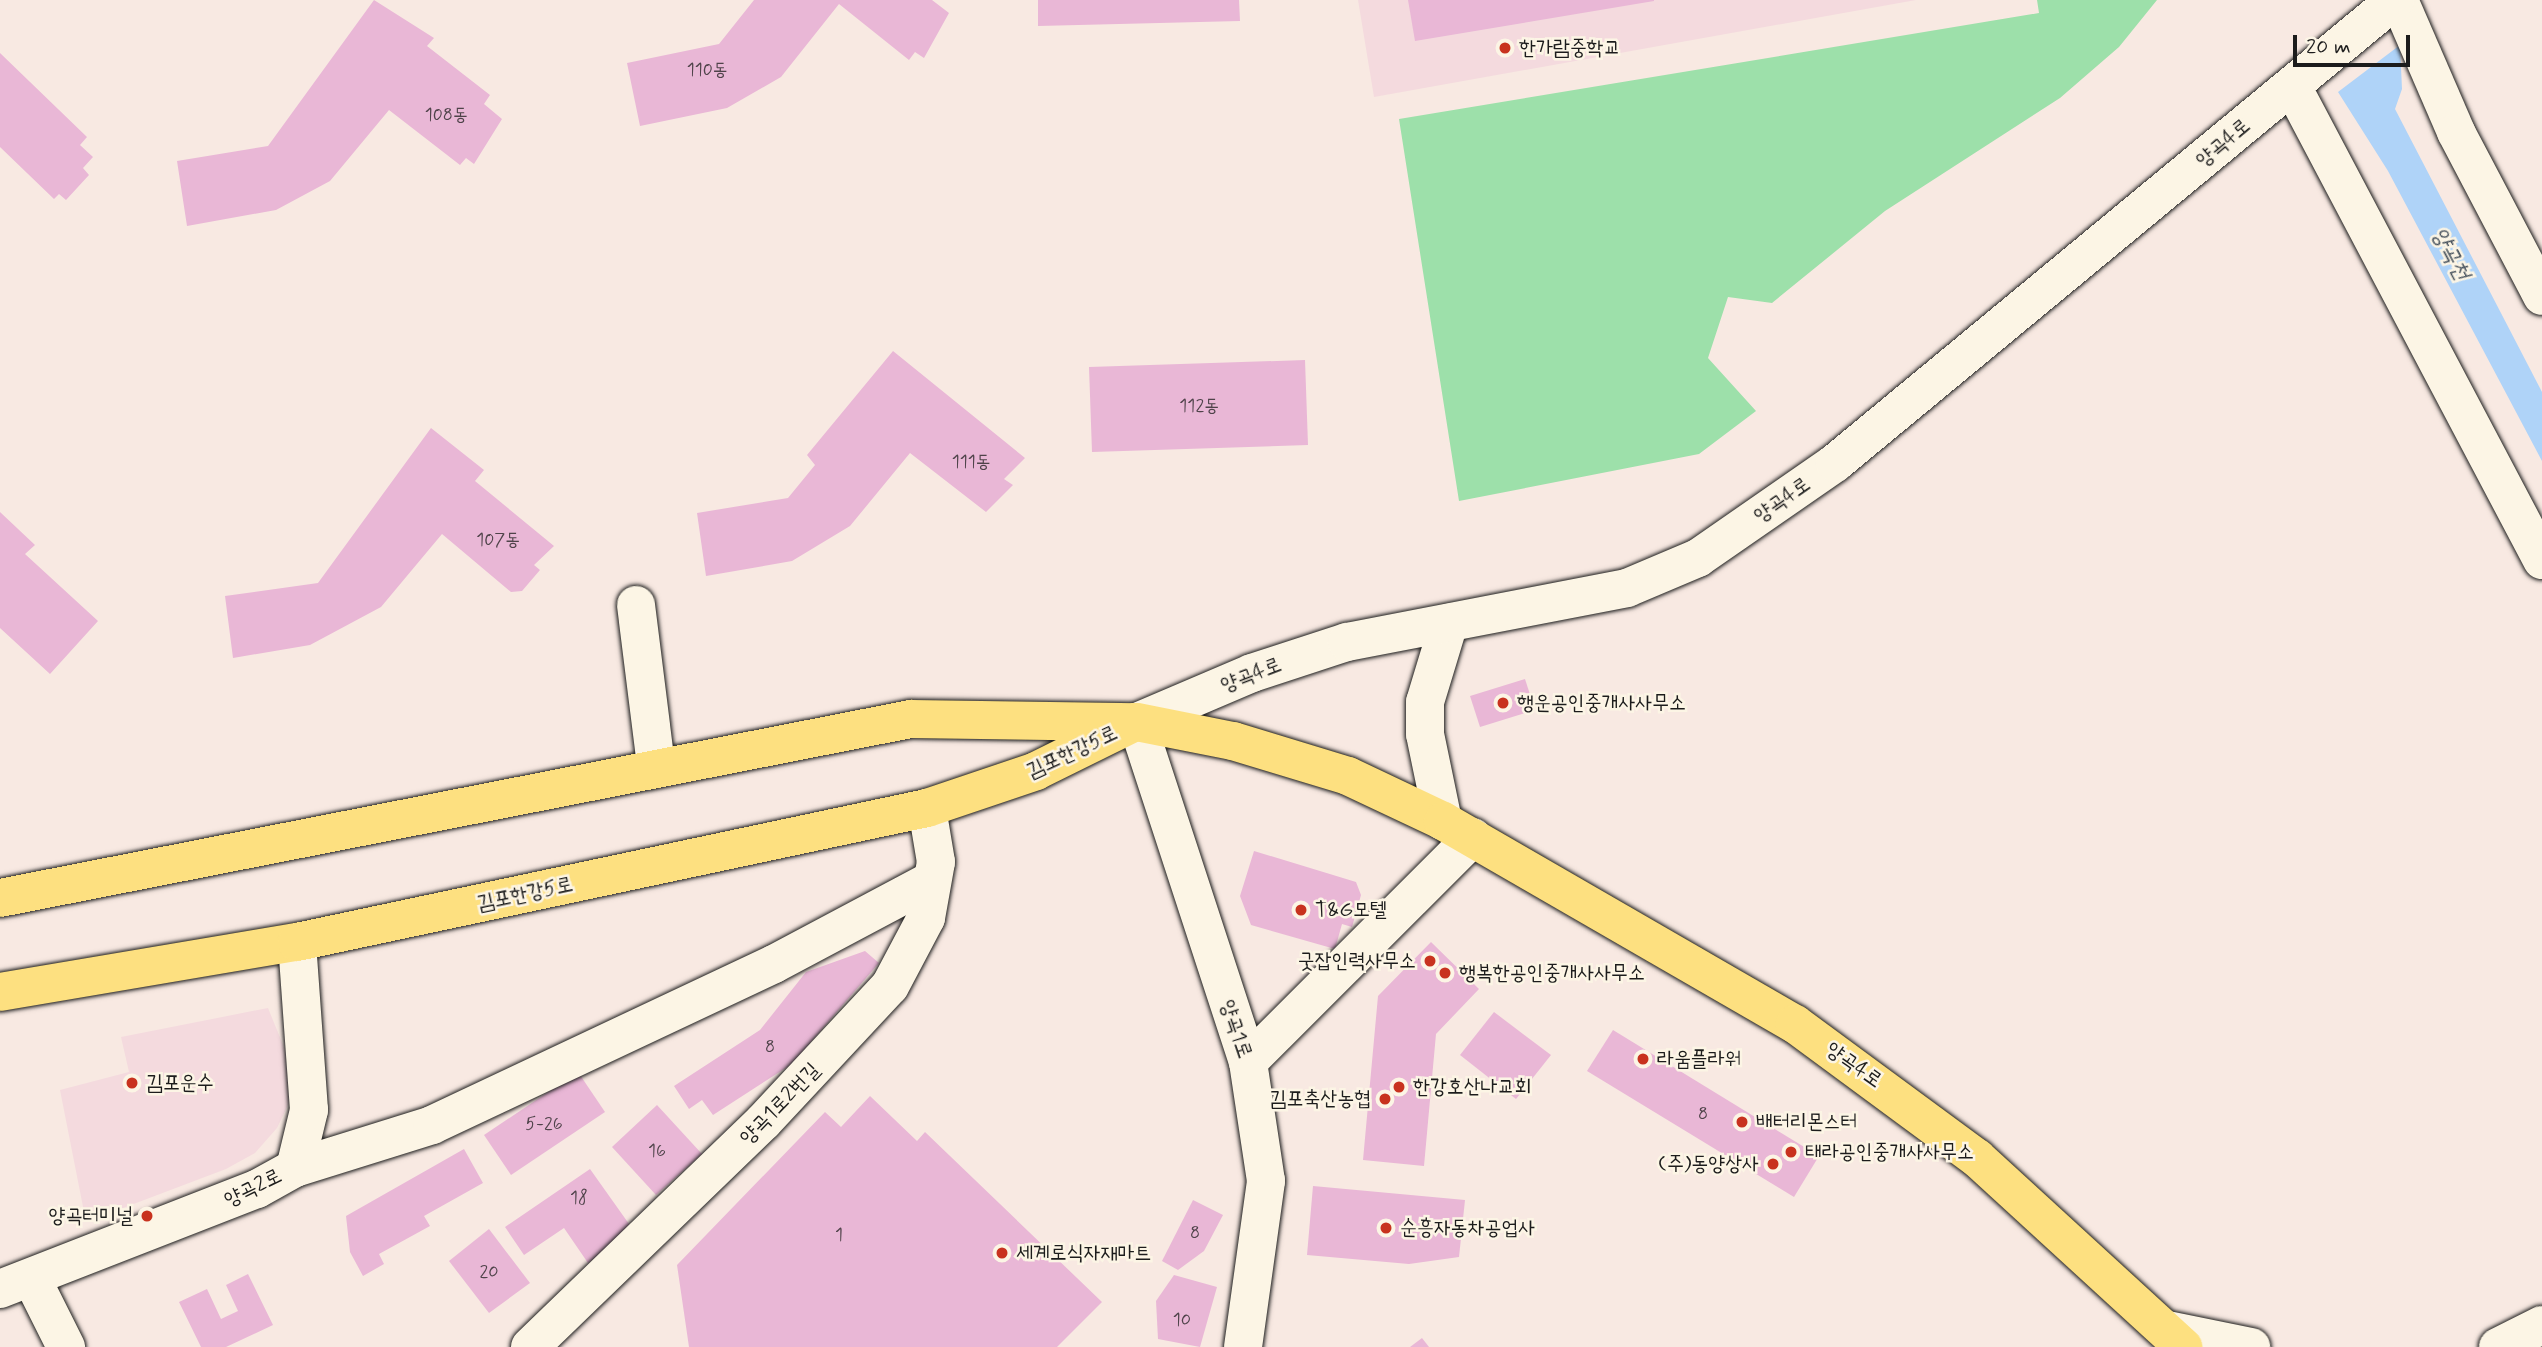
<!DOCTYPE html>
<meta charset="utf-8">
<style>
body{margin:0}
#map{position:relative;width:2542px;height:1347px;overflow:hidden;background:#f8e9e2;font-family:Mynerve,"Poor Story",sans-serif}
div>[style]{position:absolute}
.built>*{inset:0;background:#f4dade}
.green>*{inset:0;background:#9de0aa}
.water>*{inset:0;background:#afd3f8}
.building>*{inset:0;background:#e9b7d6}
.roads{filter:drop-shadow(0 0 2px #1c1c1c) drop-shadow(0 0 2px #1c1c1c)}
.minor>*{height:38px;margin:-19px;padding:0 19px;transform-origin:19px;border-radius:19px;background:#fcf5e5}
.major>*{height:38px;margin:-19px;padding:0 19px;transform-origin:19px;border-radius:19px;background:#fde080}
.dots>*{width:19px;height:19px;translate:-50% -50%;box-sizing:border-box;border:4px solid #fcf5e5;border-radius:50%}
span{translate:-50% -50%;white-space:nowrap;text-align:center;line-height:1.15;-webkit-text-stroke:5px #fcf5e5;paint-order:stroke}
.number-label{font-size:18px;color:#4f434a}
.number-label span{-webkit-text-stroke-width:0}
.poi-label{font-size:21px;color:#1c1c1c}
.left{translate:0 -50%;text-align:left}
.right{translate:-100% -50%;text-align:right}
.street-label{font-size:21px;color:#1c1c1c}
.water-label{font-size:23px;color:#48535e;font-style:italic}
.scale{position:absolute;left:2293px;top:35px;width:117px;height:32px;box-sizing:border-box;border:4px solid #1c1c1c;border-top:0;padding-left:9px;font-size:21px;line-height:24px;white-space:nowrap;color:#1c1c1c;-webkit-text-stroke:5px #fcf5e5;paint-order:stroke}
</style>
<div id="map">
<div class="built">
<i style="clip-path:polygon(1358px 0,1916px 0,1374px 97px)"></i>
<i style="clip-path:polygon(268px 1008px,292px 1067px,289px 1103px,277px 1128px,255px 1153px,226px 1169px,86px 1222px,60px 1090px,129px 1072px,121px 1037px)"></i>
</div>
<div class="green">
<i style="clip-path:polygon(2037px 0,2157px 0,2119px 47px,2060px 98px,1885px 211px,1772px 303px,1728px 297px,1708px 358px,1756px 411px,1699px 454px,1459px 501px,1399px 119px,2039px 13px)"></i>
</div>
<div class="water">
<i style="clip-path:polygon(2400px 45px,2402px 89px,2395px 109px,2542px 392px,2542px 461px,2388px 171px,2338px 92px)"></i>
</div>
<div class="building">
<i style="clip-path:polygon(374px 0,434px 38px,427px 46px,490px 95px,484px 104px,502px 119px,474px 164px,466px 158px,460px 165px,389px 110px,330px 181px,276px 210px,187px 226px,177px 161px,268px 146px)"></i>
<i style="clip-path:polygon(754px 0,932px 0,949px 13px,924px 58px,915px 52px,909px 60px,839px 4px,781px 77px,727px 108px,640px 126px,627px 63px,719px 44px)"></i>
<i style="clip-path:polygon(1038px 0,1239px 0,1240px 21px,1038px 26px)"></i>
<i style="clip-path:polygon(1408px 0,1654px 0,1654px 1px,1415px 41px)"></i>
<i style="clip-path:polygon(0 53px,87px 137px,80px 145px,93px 157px,83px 168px,89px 175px,66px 200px,59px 194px,54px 199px,0 147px)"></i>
<i style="clip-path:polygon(893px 351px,1025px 458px,1004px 479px,1013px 485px,986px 512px,910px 453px,850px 526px,792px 561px,706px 576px,697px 513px,788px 498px,815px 465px,807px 455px)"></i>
<i style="clip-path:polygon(1305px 360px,1308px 445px,1092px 452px,1089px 367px)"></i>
<i style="clip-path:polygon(431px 428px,484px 470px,475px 481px,554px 546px,534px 565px,540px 570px,522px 591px,511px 592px,442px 534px,381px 607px,310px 645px,233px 658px,225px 596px,318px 583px)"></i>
<i style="clip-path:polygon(0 512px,35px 545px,25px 554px,98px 621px,50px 674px,0 628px)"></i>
<i style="clip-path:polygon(1525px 679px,1535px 710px,1480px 727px,1470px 696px)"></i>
<i style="clip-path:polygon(1254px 851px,1356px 882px,1361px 895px,1352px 927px,1342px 924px,1335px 949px,1251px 925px,1240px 896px)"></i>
<i style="clip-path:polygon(1431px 942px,1479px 989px,1436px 1034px,1424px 1166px,1363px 1160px,1378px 996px)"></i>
<i style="clip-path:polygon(865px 951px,879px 963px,792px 1064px,713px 1115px,702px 1100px,689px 1109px,674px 1086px,760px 1030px,806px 972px)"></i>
<i style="clip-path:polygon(1494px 1012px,1551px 1055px,1516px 1099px,1460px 1055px)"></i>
<i style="clip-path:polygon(1613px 1030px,1819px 1156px,1794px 1197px,1587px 1071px)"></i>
<i style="clip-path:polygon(578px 1072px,605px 1112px,511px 1175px,484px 1135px)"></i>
<i style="clip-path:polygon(870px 1096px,917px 1141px,925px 1132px,1102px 1302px,1057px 1347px,689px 1347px,677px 1265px,825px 1112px,841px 1127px)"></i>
<i style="clip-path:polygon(657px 1105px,702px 1154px,656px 1195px,612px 1147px)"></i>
<i style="clip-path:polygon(464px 1149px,483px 1183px,424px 1216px,430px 1226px,379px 1254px,384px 1264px,363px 1276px,350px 1252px,346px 1216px)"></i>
<i style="clip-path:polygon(590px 1169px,634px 1231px,588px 1263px,564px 1228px,524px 1255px,505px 1227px)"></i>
<i style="clip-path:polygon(1313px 1186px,1465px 1200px,1459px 1257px,1409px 1264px,1307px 1255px)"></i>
<i style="clip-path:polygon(1193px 1200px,1223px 1215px,1204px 1251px,1178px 1270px,1162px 1261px)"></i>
<i style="clip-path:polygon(489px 1229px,530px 1283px,489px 1313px,449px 1261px)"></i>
<i style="clip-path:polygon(248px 1274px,273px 1325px,226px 1347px,201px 1347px,179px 1302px,207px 1289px,221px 1319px,238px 1311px,226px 1285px)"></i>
<i style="clip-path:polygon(1174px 1275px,1217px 1287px,1200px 1347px,1158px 1339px,1156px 1301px)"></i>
<i style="clip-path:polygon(1422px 1338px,1429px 1347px,1410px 1347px)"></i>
</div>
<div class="roads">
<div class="minor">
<i style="left:2399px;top:0;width:144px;rotate:66.6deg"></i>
<i style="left:2456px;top:132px;width:185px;rotate:62.3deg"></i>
<i style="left:2292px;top:86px;width:536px;rotate:62.19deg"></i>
<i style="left:636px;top:605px;width:162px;rotate:82.9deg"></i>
<i style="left:1443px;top:821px;width:89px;rotate:-101.7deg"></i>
<i style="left:1425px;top:734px;width:32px;rotate:-90deg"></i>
<i style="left:1425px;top:702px;width:83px;rotate:-73.1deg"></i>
<i style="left:1248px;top:1062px;width:318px;rotate:-45deg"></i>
<i style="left:295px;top:1168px;width:144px;rotate:-17.4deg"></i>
<i style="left:432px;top:1125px;width:378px;rotate:-25.2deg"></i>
<i style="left:774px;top:964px;width:179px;rotate:-28deg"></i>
<i style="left:33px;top:1281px;width:74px;rotate:63.4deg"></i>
<i style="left:0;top:1289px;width:276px;rotate:-21.3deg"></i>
<i style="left:257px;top:1189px;width:43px;rotate:-28.9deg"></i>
<i style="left:295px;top:1168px;width:60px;rotate:-76.4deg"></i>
<i style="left:309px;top:1110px;width:168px;rotate:-94.1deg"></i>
<i style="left:2167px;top:1330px;width:86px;rotate:11.4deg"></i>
<i style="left:530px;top:1347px;width:324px;rotate:-44deg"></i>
<i style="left:763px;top:1122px;width:186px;rotate:-47deg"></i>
<i style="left:890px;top:986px;width:77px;rotate:-62.1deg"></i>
<i style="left:926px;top:918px;width:57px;rotate:-79.9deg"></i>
<i style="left:936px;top:862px;width:55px;rotate:-99.5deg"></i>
<i style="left:1243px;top:1347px;width:168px;rotate:-82.1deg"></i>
<i style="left:1266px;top:1181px;width:120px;rotate:-98.6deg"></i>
<i style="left:1248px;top:1062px;width:358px;rotate:-108.1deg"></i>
<i style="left:1137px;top:722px;width:125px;rotate:-23.1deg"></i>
<i style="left:1252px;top:673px;width:100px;rotate:-18.1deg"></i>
<i style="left:1347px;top:642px;width:285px;rotate:-10.9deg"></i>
<i style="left:1627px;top:588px;width:77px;rotate:-22.9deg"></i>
<i style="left:1698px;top:558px;width:167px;rotate:-34.7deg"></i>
<i style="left:1835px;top:463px;width:727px;rotate:-39.58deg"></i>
<i style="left:2498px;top:1347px;width:49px;rotate:-26.6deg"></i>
</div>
<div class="major">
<i style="left:0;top:898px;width:928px;rotate:-11.12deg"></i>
<i style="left:911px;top:719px;width:226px;rotate:0.8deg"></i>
<i style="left:1137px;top:722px;width:98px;rotate:11.2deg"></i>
<i style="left:1233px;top:741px;width:120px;rotate:16.9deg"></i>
<i style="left:1348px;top:776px;width:105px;rotate:25.3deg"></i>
<i style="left:1443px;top:821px;width:406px;rotate:30deg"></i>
<i style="left:1795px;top:1024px;width:226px;rotate:36.4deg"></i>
<i style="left:1977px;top:1158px;width:280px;rotate:42.5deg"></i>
<i style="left:0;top:992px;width:301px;rotate:-9.6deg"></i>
<i style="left:297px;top:942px;width:644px;rotate:-12.01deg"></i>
<i style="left:927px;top:808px;width:115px;rotate:-18.7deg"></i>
<i style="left:1036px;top:771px;width:110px;rotate:-26.3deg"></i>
</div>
</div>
<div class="dots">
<i style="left:1505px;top:48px;background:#c8321e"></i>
<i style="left:1503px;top:703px;background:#c8321e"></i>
<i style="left:1301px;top:910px;background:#c8321e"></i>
<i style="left:1430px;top:961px;background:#c8321e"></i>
<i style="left:1445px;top:973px;background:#c8321e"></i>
<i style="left:1643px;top:1059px;background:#c8321e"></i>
<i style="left:132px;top:1083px;background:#c8321e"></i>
<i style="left:1399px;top:1087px;background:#c8321e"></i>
<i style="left:1385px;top:1099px;background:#c8321e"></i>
<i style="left:1742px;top:1122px;background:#c8321e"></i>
<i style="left:1791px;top:1152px;background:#c8321e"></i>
<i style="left:1773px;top:1164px;background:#c8321e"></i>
<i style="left:147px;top:1216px;background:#c8321e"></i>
<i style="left:1386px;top:1228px;background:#c8321e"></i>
<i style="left:1002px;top:1253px;background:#c8321e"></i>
</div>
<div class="number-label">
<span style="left:707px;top:70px">110동</span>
<span style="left:446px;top:115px">108동</span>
<span style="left:1199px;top:406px">112동</span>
<span style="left:971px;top:462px">111동</span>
<span style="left:498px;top:540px">107동</span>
<span style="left:770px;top:1047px">8</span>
<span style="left:1703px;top:1114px">8</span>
<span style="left:544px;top:1124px">5-26</span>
<span style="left:657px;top:1151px">16</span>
<span style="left:579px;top:1198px">18</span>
<span style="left:1195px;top:1233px">8</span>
<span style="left:839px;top:1235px">1</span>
<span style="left:489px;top:1272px">20</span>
<span style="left:1182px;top:1320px">10</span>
</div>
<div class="poi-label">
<span class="left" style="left:1519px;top:48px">한가람중학교</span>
<span class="left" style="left:1517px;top:703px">행운공인중개사사무소</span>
<span class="left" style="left:1315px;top:910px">T&amp;G모텔</span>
<span class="right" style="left:1416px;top:961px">굿잡인력사무소</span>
<span class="left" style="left:1459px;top:973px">행복한공인중개사사무소</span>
<span class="left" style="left:1657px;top:1059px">라움플라워</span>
<span class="left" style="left:146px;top:1083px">김포운수</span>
<span class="left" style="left:1413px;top:1087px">한강호산나교회</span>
<span class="right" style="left:1371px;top:1099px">김포축산농협</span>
<span class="left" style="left:1756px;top:1122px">배터리몬스터</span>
<span class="left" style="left:1805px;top:1152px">태라공인중개사사무소</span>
<span class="right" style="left:1759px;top:1164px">(주)동양상사</span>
<span class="right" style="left:133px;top:1216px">양곡터미널</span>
<span class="left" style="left:1400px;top:1228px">순흥자동차공업사</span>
<span class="left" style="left:1016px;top:1253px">세계로식자재마트</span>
</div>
<div class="street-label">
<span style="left:2223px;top:143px;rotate:-40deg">양곡4로</span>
<span style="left:1782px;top:500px;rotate:-35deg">양곡4로</span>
<span style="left:1251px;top:675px;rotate:-21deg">양곡4로</span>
<span style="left:1072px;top:752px;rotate:-25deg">김포한강5로</span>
<span style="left:525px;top:894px;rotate:-12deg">김포한강5로</span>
<span style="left:1236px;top:1029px;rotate:71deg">양곡1로</span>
<span style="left:1854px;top:1065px;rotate:35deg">양곡4로</span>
<span style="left:780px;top:1104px;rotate:-46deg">양곡1로2번길</span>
<span style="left:253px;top:1188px;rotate:-26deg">양곡2로</span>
</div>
<div class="water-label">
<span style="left:2450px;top:254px;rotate:62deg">양곡천</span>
</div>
<div class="scale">20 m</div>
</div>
